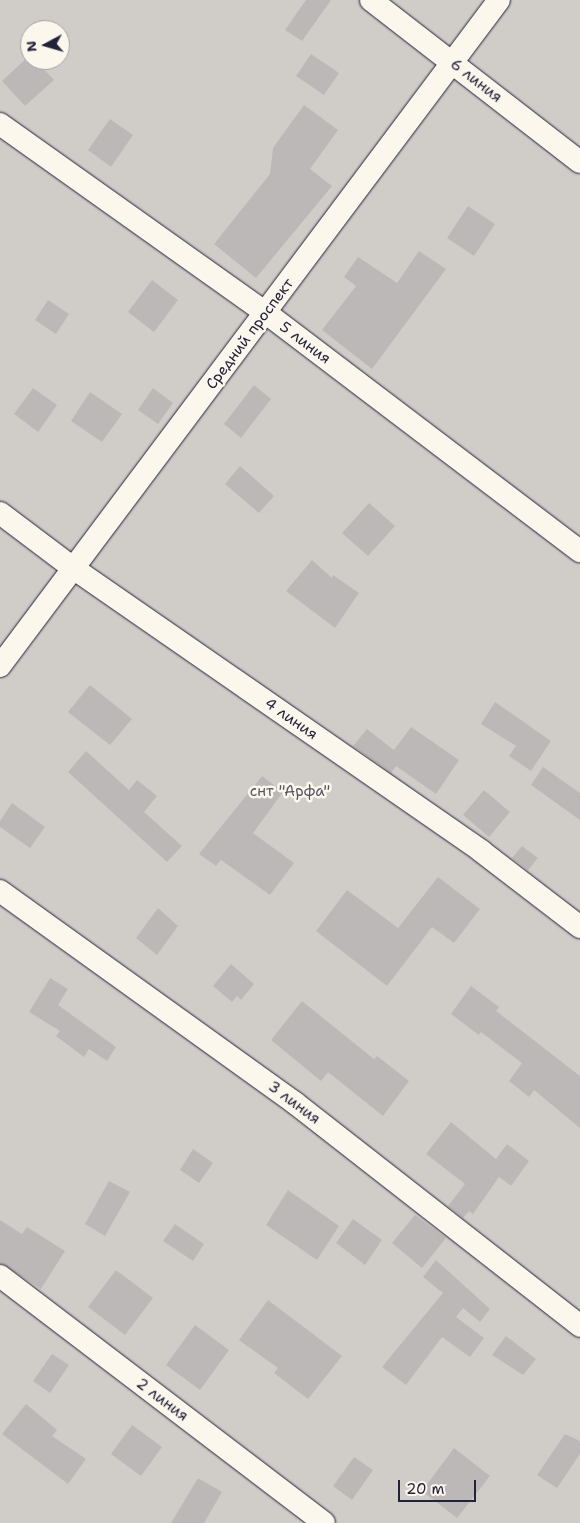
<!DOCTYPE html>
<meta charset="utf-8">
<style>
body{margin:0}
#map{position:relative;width:580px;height:1523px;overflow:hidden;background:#eeeae2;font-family:"Shantell Sans",sans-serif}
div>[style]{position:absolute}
.green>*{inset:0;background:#d0cdc9}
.building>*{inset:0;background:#bcb8b8}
.roads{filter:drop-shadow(0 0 1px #22223b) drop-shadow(0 0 1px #22223b)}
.minor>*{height:22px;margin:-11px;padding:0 11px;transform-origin:11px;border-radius:11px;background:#fbf7ec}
span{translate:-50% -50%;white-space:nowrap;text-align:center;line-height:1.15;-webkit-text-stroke:5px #fbf7ec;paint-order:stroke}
.street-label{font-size:15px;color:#22223b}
.park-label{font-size:15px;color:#565566}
.north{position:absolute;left:20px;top:20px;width:50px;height:50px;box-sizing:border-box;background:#fbf7ec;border:1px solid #a4a2a5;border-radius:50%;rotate:264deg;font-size:14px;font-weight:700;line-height:20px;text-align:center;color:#22223b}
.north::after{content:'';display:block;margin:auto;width:18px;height:22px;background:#22223b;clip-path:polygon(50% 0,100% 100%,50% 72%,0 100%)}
.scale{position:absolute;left:398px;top:1480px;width:78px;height:22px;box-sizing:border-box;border:2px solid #22223b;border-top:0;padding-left:6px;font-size:15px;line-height:18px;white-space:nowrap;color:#22223b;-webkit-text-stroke:4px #fbf7ec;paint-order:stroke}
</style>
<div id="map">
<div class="green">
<i style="clip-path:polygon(evenodd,0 0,580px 0,580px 1523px,0 1523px,0 0,30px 30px,60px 30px,60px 60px,30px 60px,30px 30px)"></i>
</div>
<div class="building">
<i style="clip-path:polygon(306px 0,331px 0,302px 41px,285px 30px)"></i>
<i style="clip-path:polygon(311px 54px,339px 73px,324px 95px,296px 76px)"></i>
<i style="clip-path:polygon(30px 55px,30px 60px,35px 60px,54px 80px,25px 106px,2px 81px)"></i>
<i style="clip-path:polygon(304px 105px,338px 130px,310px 169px,332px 186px,256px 278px,214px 244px,270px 174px,273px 148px)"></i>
<i style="clip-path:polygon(110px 119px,133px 135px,111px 167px,88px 150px)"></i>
<i style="clip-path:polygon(468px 206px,495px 224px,474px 256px,447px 238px)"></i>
<i style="clip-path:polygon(419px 251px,446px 269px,372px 369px,322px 330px,356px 286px,344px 277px,358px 257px,397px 283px)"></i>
<i style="clip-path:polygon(152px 280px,178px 300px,154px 332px,128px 312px)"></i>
<i style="clip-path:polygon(48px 300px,69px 314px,56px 334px,35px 320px)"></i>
<i style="clip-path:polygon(254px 385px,271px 399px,241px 438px,224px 424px)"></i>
<i style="clip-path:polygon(33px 388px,57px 405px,38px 432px,14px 414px)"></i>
<i style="clip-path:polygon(153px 388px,173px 403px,158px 424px,138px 410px)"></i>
<i style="clip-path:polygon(90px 392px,122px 414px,102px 442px,71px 421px)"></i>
<i style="clip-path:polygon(240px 466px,274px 496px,259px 513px,225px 484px)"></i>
<i style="clip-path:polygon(369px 503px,395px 526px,368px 556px,342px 533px)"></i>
<i style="clip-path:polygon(312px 560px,332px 578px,333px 575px,359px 593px,335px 628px,286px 591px)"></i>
<i style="clip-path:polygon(90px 685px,132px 719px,110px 745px,68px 712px)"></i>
<i style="clip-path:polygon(495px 702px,551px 741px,531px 771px,509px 756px,516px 746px,481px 724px)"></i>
<i style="clip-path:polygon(411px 727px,459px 760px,436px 794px,396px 766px,391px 773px,353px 746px,367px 729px,394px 750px)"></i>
<i style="clip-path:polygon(86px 751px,129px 790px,137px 780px,157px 796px,144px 812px,182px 846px,167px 862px,68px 772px)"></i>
<i style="clip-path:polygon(543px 767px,580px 793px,580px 820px,531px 785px)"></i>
<i style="clip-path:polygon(262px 776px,283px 792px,253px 833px,294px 863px,270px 895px,221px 860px,216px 866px,199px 854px)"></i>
<i style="clip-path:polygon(484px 790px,510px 812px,489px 837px,463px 815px)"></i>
<i style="clip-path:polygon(12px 803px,45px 827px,30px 848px,0 827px,0 821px)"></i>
<i style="clip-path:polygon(522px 846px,538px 858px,528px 870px,512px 858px)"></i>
<i style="clip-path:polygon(438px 877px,480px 909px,454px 943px,432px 927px,387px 986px,316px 931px,347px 890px,398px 928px)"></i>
<i style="clip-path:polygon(158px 908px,178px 926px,157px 955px,136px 938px)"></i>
<i style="clip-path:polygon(231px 964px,254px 984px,241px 1000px,237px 996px,232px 1002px,213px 986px)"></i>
<i style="clip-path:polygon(50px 978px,68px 989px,58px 1005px,116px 1047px,107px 1061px,89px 1049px,84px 1057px,56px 1036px,60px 1031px,29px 1012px)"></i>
<i style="clip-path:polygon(471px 986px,499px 1007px,496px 1011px,580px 1076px,580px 1128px,534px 1090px,529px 1097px,509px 1081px,522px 1063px,481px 1032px,479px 1035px,451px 1014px)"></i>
<i style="clip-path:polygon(302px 1001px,374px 1059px,377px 1056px,409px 1081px,383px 1116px,328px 1072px,321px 1081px,271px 1040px)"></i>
<i style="clip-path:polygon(451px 1122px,496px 1159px,507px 1144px,529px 1161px,511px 1186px,499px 1177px,473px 1214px,469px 1211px,463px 1218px,448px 1206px,465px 1184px,426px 1154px)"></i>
<i style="clip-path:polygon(193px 1149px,213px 1163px,199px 1183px,180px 1170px)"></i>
<i style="clip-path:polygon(109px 1181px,130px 1192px,105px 1236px,85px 1224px)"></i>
<i style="clip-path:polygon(288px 1190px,339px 1226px,317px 1260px,266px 1225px)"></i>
<i style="clip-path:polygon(415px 1215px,446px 1238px,422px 1268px,392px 1243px)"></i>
<i style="clip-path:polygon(353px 1219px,382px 1240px,365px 1265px,336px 1243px)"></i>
<i style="clip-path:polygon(0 1220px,22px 1234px,27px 1227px,65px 1251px,41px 1289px,0 1263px)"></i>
<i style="clip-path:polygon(175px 1224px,204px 1244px,193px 1261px,163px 1241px)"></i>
<i style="clip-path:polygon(436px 1260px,490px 1309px,480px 1322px,463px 1308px,456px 1317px,484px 1338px,470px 1357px,442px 1337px,406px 1385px,382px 1367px,443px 1293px,423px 1277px)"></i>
<i style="clip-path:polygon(116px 1270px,153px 1298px,125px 1335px,88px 1307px)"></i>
<i style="clip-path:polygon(268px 1300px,342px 1356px,308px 1399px,274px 1373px,278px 1368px,239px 1340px)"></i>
<i style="clip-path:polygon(195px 1325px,229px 1350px,200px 1390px,166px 1365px)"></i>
<i style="clip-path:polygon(506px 1336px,536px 1359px,523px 1375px,492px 1355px)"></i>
<i style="clip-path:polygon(52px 1354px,69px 1365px,50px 1393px,33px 1381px)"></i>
<i style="clip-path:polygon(26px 1404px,57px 1430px,52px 1436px,86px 1459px,68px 1484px,2px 1434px)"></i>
<i style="clip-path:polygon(132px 1425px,162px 1447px,141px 1476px,111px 1454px)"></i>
<i style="clip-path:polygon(565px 1434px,580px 1441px,580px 1454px,557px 1488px,537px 1475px)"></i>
<i style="clip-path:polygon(454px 1448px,490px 1476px,457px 1518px,422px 1491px)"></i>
<i style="clip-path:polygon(354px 1457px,373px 1470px,352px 1500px,333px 1486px)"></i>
<i style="clip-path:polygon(198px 1478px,222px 1492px,204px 1523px,171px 1523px)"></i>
</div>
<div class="roads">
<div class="minor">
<i style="left:371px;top:0;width:264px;rotate:37.8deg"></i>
<i style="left:0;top:124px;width:326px;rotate:35.4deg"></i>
<i style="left:266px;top:313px;width:394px;rotate:37.2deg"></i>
<i style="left:0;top:513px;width:91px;rotate:37deg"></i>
<i style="left:73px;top:568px;width:497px;rotate:34.7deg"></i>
<i style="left:481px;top:851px;width:125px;rotate:37.5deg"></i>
<i style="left:0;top:666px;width:832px;rotate:-53.16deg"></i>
<i style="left:0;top:891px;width:363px;rotate:35.7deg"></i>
<i style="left:295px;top:1103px;width:362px;rotate:38deg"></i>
<i style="left:0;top:1276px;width:407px;rotate:37.3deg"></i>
</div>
</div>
<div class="street-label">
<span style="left:476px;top:81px;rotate:38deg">6 линия</span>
<span style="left:250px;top:334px;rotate:-53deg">Средний проспект</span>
<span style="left:305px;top:343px;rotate:37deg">5 линия</span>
<span style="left:291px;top:719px;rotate:35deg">4 линия</span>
<span style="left:294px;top:1103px;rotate:37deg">3 линия</span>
<span style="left:162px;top:1400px;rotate:37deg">2 линия</span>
</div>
<div class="park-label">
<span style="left:290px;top:792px">снт "Арфа"</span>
</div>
<div class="north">N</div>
<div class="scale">20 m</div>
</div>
